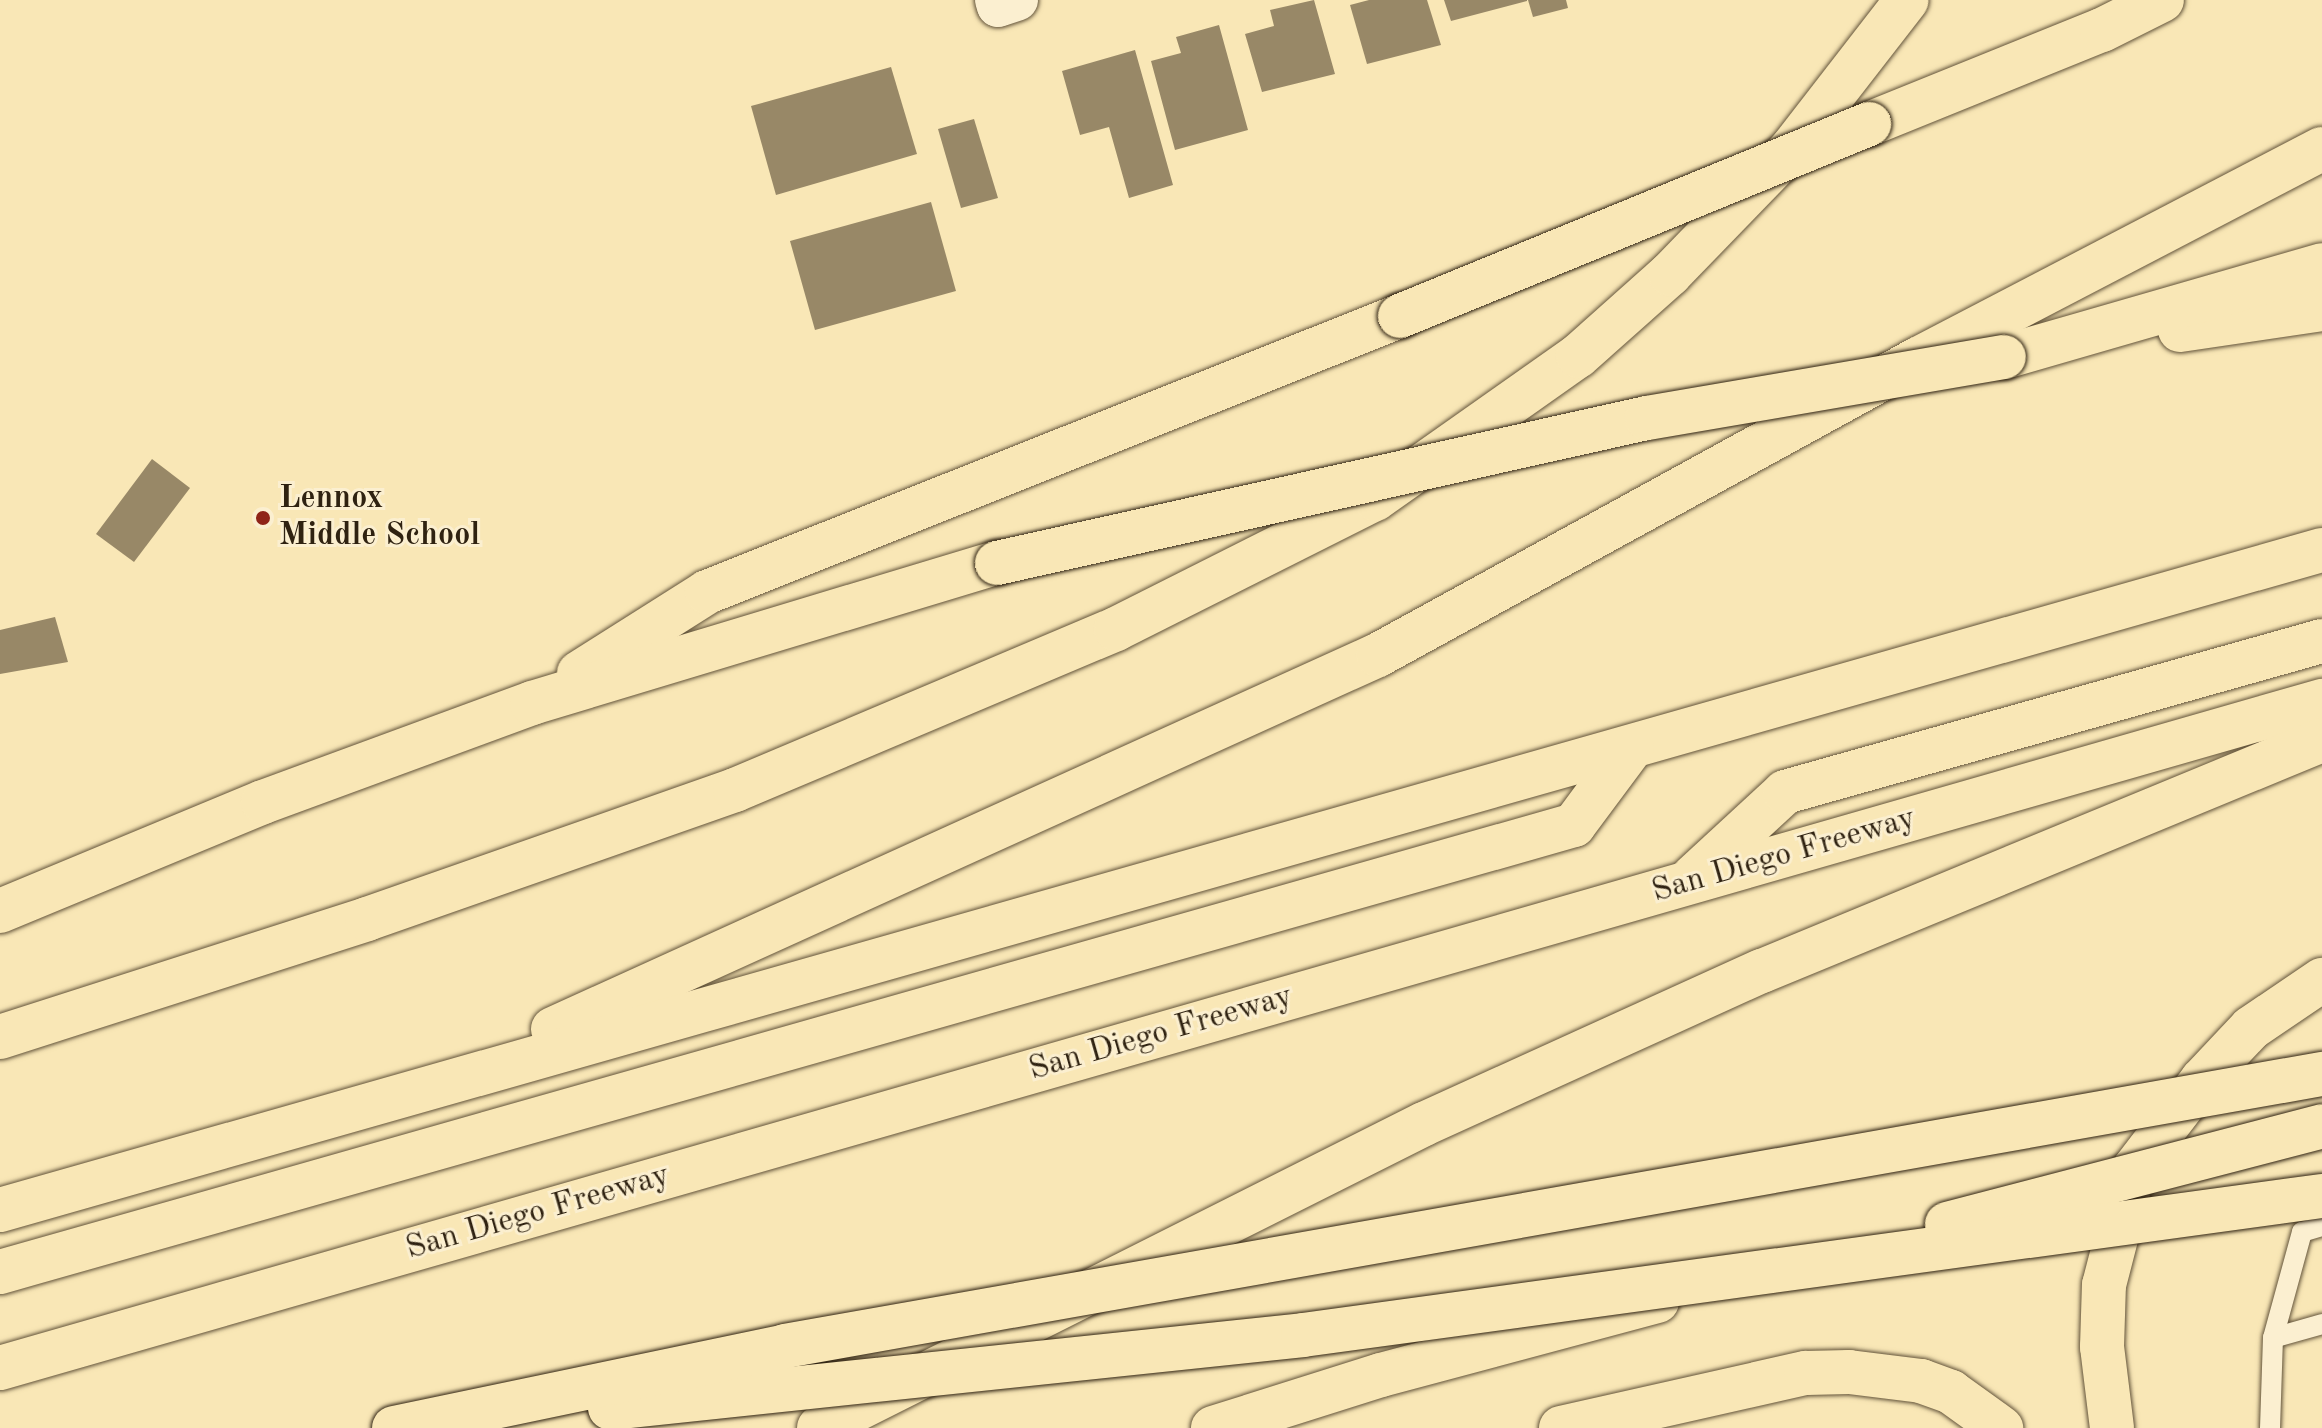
<!DOCTYPE html>
<style>
body{margin:0}
#map{position:relative;width:2322px;height:1428px;overflow:hidden;background:#f9e7b6;font-family:"Old Standard TT",serif}
div>[style]{position:absolute}
.building>*{inset:0;background:#988867}
.roads{filter:drop-shadow(0 0 2px #62533a) drop-shadow(0 0 2px #62533a)}
.service>*{height:20px;margin:-10px;padding:0 10px;transform-origin:10px;border-radius:10px;background:#fbefd0}
.minor>*{height:42px;margin:-21px;padding:0 21px;transform-origin:21px;border-radius:21px;background:#fbefd0}
.motorway>*{height:44px;margin:-22px;padding:0 22px;transform-origin:22px;border-radius:22px;background:#f9e7b6}
.bridges{filter:drop-shadow(0 0 2px #2f2211) drop-shadow(0 0 2px #2f2211)}
.motorway-bridge>*{height:44px;margin:-22px;padding:0 22px;transform-origin:22px;border-radius:22px;background:#f9e7b6}
.dots>*{width:22px;height:22px;translate:-50% -50%;box-sizing:border-box;border:4px solid #fbefd0;border-radius:50%}
span{translate:-50% -50%;white-space:nowrap;text-align:center;line-height:1.15;-webkit-text-stroke:6px #fbefd0;paint-order:stroke}
.poi-label{font-size:32px;color:#2f2211;font-weight:700}
.left{translate:0 -50%;text-align:left}
.street-label{font-size:32px;color:#2f2211}
</style>
<div id="map">
<div class="building">
<i style="clip-path:polygon(1314px 0,1335px 74px,1262px 92px,1245px 34px,1274px 26px,1270px 10px)"></i>
<i style="clip-path:polygon(1369px 0,1427px 0,1441px 45px,1367px 64px,1350px 5px)"></i>
<i style="clip-path:polygon(1444px 0,1527px 0,1527px 1px,1451px 21px)"></i>
<i style="clip-path:polygon(1528px 0,1566px 0,1568px 8px,1533px 17px)"></i>
<i style="clip-path:polygon(1219px 25px,1248px 130px,1175px 150px,1151px 61px,1181px 53px,1176px 37px)"></i>
<i style="clip-path:polygon(1135px 50px,1173px 185px,1129px 198px,1109px 127px,1080px 135px,1062px 71px)"></i>
<i style="clip-path:polygon(891px 67px,917px 154px,776px 195px,751px 106px)"></i>
<i style="clip-path:polygon(974px 119px,998px 198px,961px 208px,938px 129px)"></i>
<i style="clip-path:polygon(931px 202px,956px 291px,815px 330px,790px 241px)"></i>
<i style="clip-path:polygon(152px 459px,190px 488px,134px 562px,96px 534px)"></i>
<i style="clip-path:polygon(55px 617px,68px 662px,0 674px,0 630px)"></i>
</div>
<div class="roads">
<div class="service">
<i style="left:2273px;top:1338px;width:51px;rotate:-15.9deg"></i>
<i style="left:2270px;top:1428px;width:90px;rotate:-88.1deg"></i>
<i style="left:2273px;top:1338px;width:110px;rotate:-74.7deg"></i>
<i style="left:2302px;top:1232px;width:21px;rotate:-17deg"></i>
</div>
<div class="minor">
<i style="left:996px;top:0;width:6px;rotate:72deg"></i>
<i style="left:998px;top:6px;width:20px;rotate:-18deg"></i>
</div>
<div class="motorway">
<i style="left:1869px;top:124px;width:251px;rotate:-22deg"></i>
<i style="left:2102px;top:30px;width:67px;rotate:-26.6deg"></i>
<i style="left:2180px;top:330px;width:144px;rotate:-8.4deg"></i>
<i style="left:2004px;top:357px;width:331px;rotate:-16.1deg"></i>
<i style="left:579px;top:673px;width:151px;rotate:-32.3deg"></i>
<i style="left:707px;top:592px;width:746px;rotate:-21.72deg"></i>
<i style="left:1693px;top:877px;width:125px;rotate:-42.7deg"></i>
<i style="left:1785px;top:792px;width:558px;rotate:-15.71deg"></i>
<i style="left:0;top:911px;width:285px;rotate:-22.5deg"></i>
<i style="left:263px;top:802px;width:287px;rotate:-20.2deg"></i>
<i style="left:532px;top:703px;width:486px;rotate:-16.8deg"></i>
<i style="left:553px;top:1029px;width:906px;rotate:-24.39deg"></i>
<i style="left:1378px;top:655px;width:616px;rotate:-28.73deg"></i>
<i style="left:1918px;top:359px;width:455px;rotate:-27.5deg"></i>
<i style="left:0;top:1037px;width:386px;rotate:-17.8deg"></i>
<i style="left:367px;top:919px;width:390px;rotate:-19.3deg"></i>
<i style="left:735px;top:790px;width:414px;rotate:-22.9deg"></i>
<i style="left:1116px;top:629px;width:290px;rotate:-26.7deg"></i>
<i style="left:1375px;top:499px;width:248px;rotate:-35.2deg"></i>
<i style="left:1578px;top:356px;width:123px;rotate:-41.7deg"></i>
<i style="left:1670px;top:274px;width:175px;rotate:-45.9deg"></i>
<i style="left:1792px;top:148px;width:187px;rotate:-52.2deg"></i>
<i style="left:0;top:1210px;width:2414px;rotate:-15.87deg"></i>
<i style="left:0;top:1272px;width:1636px;rotate:-15.85deg"></i>
<i style="left:1574px;top:825px;width:97px;rotate:-53.4deg"></i>
<i style="left:0;top:1368px;width:2416px;rotate:-16.03deg"></i>
<i style="left:819px;top:1428px;width:677px;rotate:-26.68deg"></i>
<i style="left:1424px;top:1124px;width:371px;rotate:-24.4deg"></i>
<i style="left:1762px;top:971px;width:606px;rotate:-22.42deg"></i>
<i style="left:1213px;top:1428px;width:176px;rotate:-17.5deg"></i>
<i style="left:1381px;top:1375px;width:286px;rotate:-15deg"></i>
<i style="left:1561px;top:1428px;width:251px;rotate:-12.7deg"></i>
<i style="left:1806px;top:1373px;width:43px;rotate:-1.3deg"></i>
<i style="left:1849px;top:1372px;width:73px;rotate:7.1deg"></i>
<i style="left:1921px;top:1381px;width:32px;rotate:20deg"></i>
<i style="left:1951px;top:1392px;width:62px;rotate:35.8deg"></i>
<i style="left:2112px;top:1428px;width:82px;rotate:-97deg"></i>
<i style="left:2102px;top:1347px;width:62px;rotate:-88.2deg"></i>
<i style="left:2104px;top:1285px;width:120px;rotate:-75.5deg"></i>
<i style="left:2134px;top:1169px;width:112px;rotate:-52.6deg"></i>
<i style="left:2202px;top:1080px;width:71px;rotate:-46.7deg"></i>
<i style="left:2251px;top:1028px;width:86px;rotate:-34.1deg"></i>
</div>
</div>
<div class="bridges">
<div class="motorway-bridge">
<i style="left:1400px;top:316px;width:507px;rotate:-22.26deg"></i>
<i style="left:997px;top:563px;width:666px;rotate:-12.58deg"></i>
<i style="left:1647px;top:418px;width:362px;rotate:-9.7deg"></i>
<i style="left:1947px;top:1224px;width:388px;rotate:-14.6deg"></i>
<i style="left:610px;top:1408px;width:697px;rotate:-6.01deg"></i>
<i style="left:1303px;top:1335px;width:1028px;rotate:-7.77deg"></i>
<i style="left:394px;top:1428px;width:400px;rotate:-11.8deg"></i>
<i style="left:785px;top:1346px;width:1561px;rotate:-10.04deg"></i>
</div>
</div>
<div class="dots">
<i style="left:263px;top:518px;background:#8f2418"></i>
</div>
<div class="poi-label">
<span class="left" style="left:279px;top:518px">Lennox<br>Middle School</span>
</div>
<div class="street-label">
<span style="left:1784px;top:856px;rotate:-16deg">San Diego Freeway</span>
<span style="left:1161px;top:1034px;rotate:-16deg">San Diego Freeway</span>
<span style="left:538px;top:1213px;rotate:-16deg">San Diego Freeway</span>
</div>
</div>
